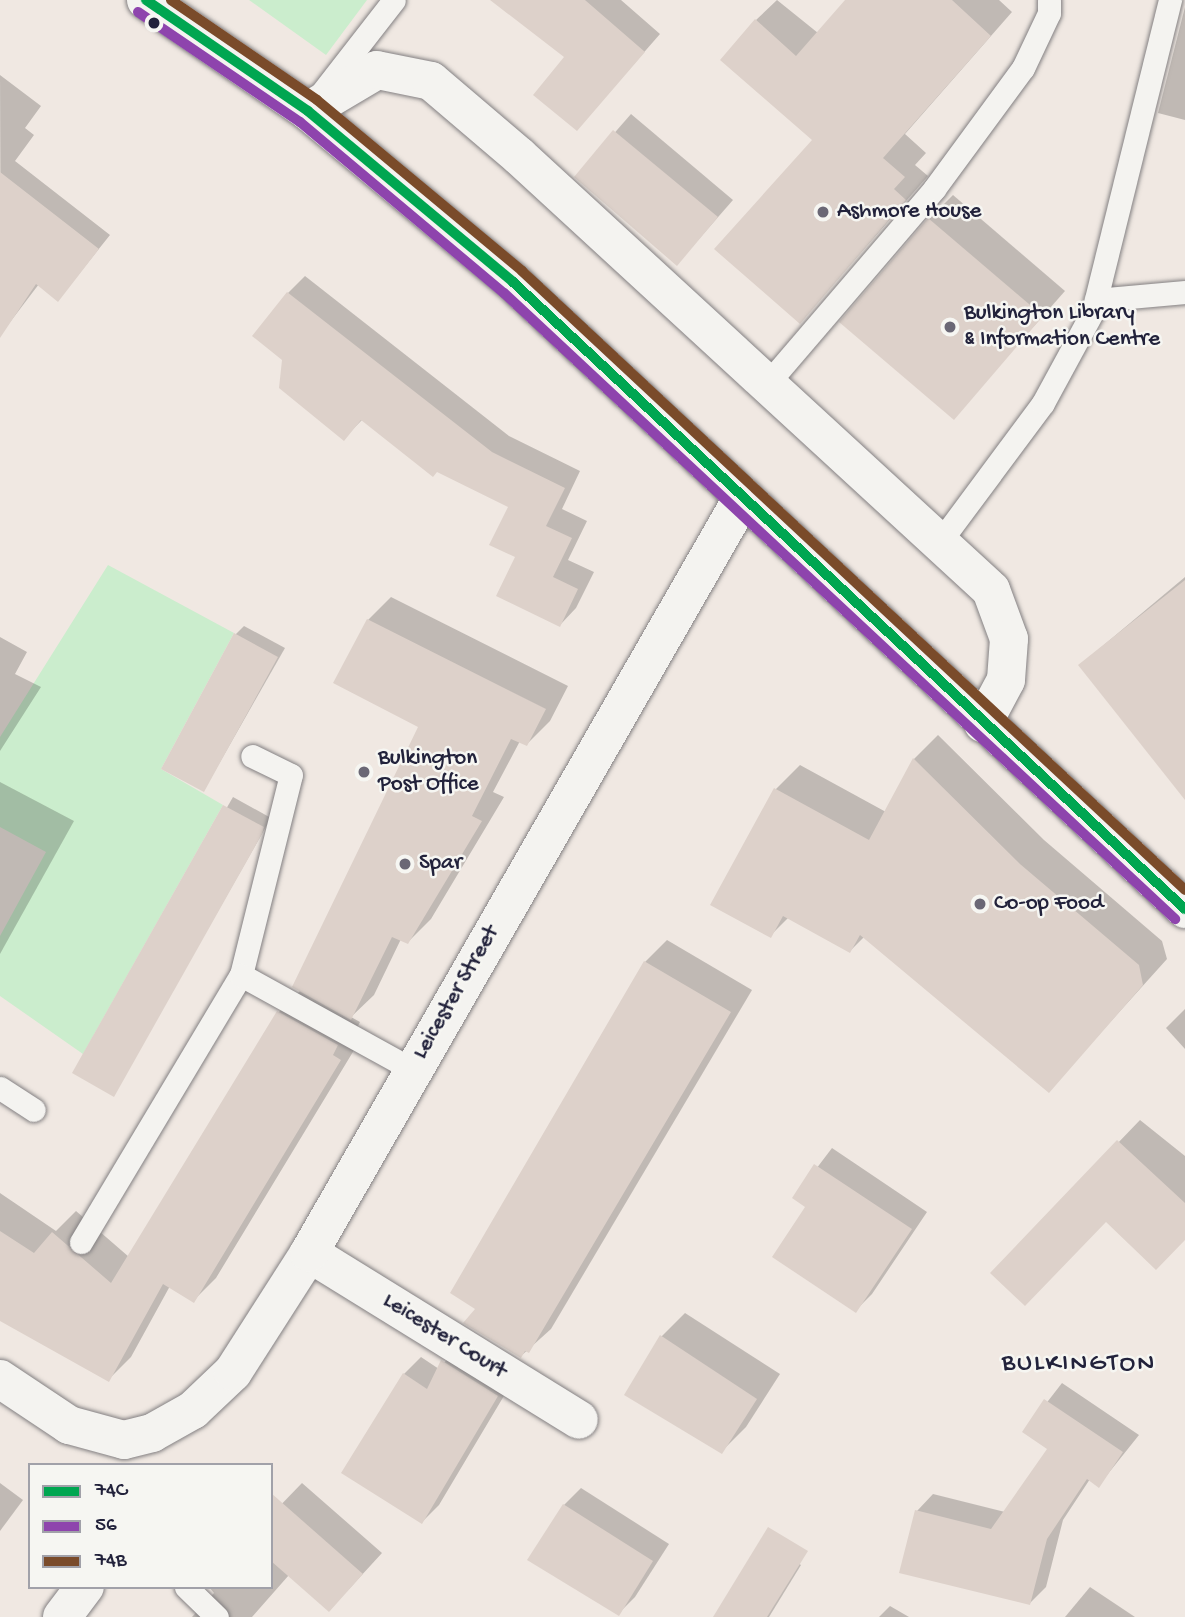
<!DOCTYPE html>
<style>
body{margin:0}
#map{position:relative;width:1185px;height:1617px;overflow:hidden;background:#f0e8e2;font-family:"Gochi Hand",sans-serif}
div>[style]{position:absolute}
.green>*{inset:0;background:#cbedcd}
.shadow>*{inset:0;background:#0003}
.building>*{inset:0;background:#ddd1ca}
.roads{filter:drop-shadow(0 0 2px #838082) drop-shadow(0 0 2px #838082)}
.service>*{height:23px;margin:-11.5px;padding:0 11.5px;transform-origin:11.5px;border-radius:11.5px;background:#f4f3f0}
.minor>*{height:38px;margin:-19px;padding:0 19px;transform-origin:19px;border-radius:19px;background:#f4f3f0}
.secondary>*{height:38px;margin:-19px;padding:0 19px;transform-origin:19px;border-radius:19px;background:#f4f3f0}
.bus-1>*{height:10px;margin:-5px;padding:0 5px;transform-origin:5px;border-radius:5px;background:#00a651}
.bus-2>*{height:10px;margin:-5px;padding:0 5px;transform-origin:5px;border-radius:5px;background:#8e44ad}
.bus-3>*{height:10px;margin:-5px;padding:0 5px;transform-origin:5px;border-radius:5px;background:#7a4b2a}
.dots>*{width:19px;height:19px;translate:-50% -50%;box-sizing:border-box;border:4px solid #f6f6f2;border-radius:50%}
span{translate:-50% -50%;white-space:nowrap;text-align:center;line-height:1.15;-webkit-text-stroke:5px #f6f6f2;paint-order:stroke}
.poi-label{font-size:23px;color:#22223b}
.left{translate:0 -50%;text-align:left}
.street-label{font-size:23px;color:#22223b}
.quarter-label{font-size:26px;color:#22223b;letter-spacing:2px}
.legend{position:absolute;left:28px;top:1463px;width:245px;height:126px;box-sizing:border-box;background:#f6f6f2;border:2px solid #a1a1a9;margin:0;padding:9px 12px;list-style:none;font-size:21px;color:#22223b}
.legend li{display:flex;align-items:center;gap:14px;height:35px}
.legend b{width:35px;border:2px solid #a1a1a9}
</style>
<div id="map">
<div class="green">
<i style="clip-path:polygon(249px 0,367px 0,326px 55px)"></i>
<i style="clip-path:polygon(108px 565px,234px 633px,161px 769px,223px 805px,83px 1054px,0 996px,0 936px,46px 852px,0 827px,0 737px)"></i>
</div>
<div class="shadow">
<i style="clip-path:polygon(493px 0,621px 0,660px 34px,577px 129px,567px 57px)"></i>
<i style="clip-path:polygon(777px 0,818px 33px,847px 0,999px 0,1012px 12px,905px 134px,926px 153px,915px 165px,928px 176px,800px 322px,814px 140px,756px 20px)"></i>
<i style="clip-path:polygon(1185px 7px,1185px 120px,1158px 113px)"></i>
<i style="clip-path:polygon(0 75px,41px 106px,25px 128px,34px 135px,15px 161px,110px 235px,58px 300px,39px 284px,1px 334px)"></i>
<i style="clip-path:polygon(631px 114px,733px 200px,677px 264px,576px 177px)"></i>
<i style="clip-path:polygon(953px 195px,1065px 291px,954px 417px,929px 219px)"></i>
<i style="clip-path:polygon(305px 276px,509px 436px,580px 471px,562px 509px,587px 521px,568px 560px,594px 572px,576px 608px,560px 625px,517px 556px,510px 506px,363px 419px,343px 439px,288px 293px)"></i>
<i style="clip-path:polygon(1185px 577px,1185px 787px,1080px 665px)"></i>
<i style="clip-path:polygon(391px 597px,568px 686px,550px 721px,527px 744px,520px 741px,493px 792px,504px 797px,431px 919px,408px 942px,401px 939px,374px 995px,351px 1017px,360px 1022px,355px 1032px,362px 1037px,216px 1278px,194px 1300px,170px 1286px,131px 1357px,108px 1380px,0 1319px,0 1193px,56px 1231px,76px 1211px,129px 1257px,279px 1012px,301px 990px,420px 726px,368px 620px)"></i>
<i style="clip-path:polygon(244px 626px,285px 648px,204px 790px,236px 634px)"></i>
<i style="clip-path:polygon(0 637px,27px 652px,15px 674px,41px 687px,0 751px)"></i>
<i style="clip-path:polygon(938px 735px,1044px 840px,1162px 941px,1167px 959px,1049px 1090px,865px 936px,850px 951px,789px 917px,770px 936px,776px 789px,800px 765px,886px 812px,914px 759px)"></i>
<i style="clip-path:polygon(0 782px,74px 821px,0 954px)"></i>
<i style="clip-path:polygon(233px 797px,271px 818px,113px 1095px,74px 1073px)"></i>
<i style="clip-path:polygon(667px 940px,752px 990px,551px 1329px,521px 1356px,478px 1308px,645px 962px)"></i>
<i style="clip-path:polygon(1185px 1009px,1185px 1049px,1166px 1028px)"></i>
<i style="clip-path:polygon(1140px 1120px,1185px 1156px,1185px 1238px,1106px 1220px,993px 1273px)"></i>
<i style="clip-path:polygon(832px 1148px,927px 1212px,872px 1294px,855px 1311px,807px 1207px,794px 1198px)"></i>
<i style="clip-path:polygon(685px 1313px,780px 1374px,746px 1427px,722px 1451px,661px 1337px)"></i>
<i style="clip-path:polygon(459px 1345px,514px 1379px,439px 1505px,422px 1522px,343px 1472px,404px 1374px,421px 1357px,439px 1369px)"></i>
<i style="clip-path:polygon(1062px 1383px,1139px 1435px,1099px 1485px,1090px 1479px,1063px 1520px,1046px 1587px,1029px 1604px,917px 1511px,933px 1494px,1005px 1512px,1049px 1449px,1024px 1432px)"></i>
<i style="clip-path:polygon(0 1483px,23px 1500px,0 1531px)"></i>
<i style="clip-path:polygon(302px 1483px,382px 1553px,349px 1589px,289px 1575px,252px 1617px,192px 1617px,214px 1593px,209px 1587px,271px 1587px,271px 1515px)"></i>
<i style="clip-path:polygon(581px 1488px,669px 1544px,635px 1597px,618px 1614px,564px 1505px)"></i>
<i style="clip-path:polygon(764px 1542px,801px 1565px,769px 1617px,715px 1617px)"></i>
<i style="clip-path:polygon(1090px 1587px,1135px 1617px,1065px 1617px)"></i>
<i style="clip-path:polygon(890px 1606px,909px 1617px,879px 1617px)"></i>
</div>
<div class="building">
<i style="clip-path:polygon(490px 0,585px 0,645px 52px,577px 131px,533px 95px,564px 57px)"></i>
<i style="clip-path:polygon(845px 0,952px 0,991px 36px,883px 158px,905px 177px,894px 189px,906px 200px,800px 324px,714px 249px,812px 140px,720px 60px,755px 19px,796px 56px)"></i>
<i style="clip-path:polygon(613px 130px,718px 217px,677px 266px,574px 177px)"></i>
<i style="clip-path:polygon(0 172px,99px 249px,58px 302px,36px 284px,0 338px)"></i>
<i style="clip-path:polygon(928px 218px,1043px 316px,954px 420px,839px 322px)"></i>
<i style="clip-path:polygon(287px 292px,492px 452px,565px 488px,546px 526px,572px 538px,553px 577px,578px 589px,560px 627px,496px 596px,515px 557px,489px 545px,508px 507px,437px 472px,433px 477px,361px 420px,344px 441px,279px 388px,282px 360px,252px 336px)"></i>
<i style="clip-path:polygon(1185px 580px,1185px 800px,1078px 665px)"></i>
<i style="clip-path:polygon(367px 619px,546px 709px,527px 746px,511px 739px,472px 816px,482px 821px,408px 944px,392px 937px,351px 1020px,292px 987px,418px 727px,333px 683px)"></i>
<i style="clip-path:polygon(234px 633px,278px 657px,204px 792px,161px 769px)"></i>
<i style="clip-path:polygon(913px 758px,1020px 864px,1139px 965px,1143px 985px,1049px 1093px,860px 935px,850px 953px,783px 916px,771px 938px,710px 905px,774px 788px,869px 840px)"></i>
<i style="clip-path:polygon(223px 805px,264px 827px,262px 834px,114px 1097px,72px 1073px)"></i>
<i style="clip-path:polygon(644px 961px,731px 1012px,529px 1353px,525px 1351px,521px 1358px,463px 1323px,475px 1309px,450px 1293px)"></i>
<i style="clip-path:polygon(277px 1011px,338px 1045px,333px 1055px,341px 1060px,194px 1303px,163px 1284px,109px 1382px,0 1321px,0 1231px,34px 1253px,52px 1232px,111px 1283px)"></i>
<i style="clip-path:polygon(1117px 1140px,1185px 1203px,1185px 1240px,1156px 1270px,1106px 1222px,1025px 1306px,990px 1273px)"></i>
<i style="clip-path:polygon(814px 1164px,912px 1229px,856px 1313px,772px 1257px,805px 1207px,792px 1198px)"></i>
<i style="clip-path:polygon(660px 1335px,757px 1399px,722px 1454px,624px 1395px)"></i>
<i style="clip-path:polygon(441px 1360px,498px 1396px,422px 1524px,341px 1473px,403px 1373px,427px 1389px)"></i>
<i style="clip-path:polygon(1044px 1399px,1123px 1452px,1099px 1488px,1087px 1479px,1047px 1539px,1030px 1605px,899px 1573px,915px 1510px,991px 1529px,1047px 1449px,1022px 1432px)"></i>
<i style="clip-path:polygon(271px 1493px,363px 1574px,329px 1612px,271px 1561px)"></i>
<i style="clip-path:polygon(563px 1504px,653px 1561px,619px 1616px,527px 1560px)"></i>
<i style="clip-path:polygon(768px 1527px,808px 1551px,767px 1617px,713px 1617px)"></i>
</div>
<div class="roads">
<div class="service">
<i style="left:320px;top:95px;width:120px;rotate:-52.1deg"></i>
<i style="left:1096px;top:300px;width:89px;rotate:-5.1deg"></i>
<i style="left:767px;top:384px;width:257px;rotate:-49.4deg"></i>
<i style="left:934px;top:189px;width:150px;rotate:-53.7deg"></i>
<i style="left:1023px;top:68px;width:61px;rotate:-64.7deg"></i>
<i style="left:1049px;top:13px;width:13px;rotate:-90deg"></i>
<i style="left:939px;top:543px;width:174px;rotate:-53.4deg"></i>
<i style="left:1043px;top:403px;width:105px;rotate:-61.5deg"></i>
<i style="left:1093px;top:311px;width:320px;rotate:-76.1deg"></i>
<i style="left:241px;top:975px;width:206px;rotate:-76deg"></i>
<i style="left:291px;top:775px;width:43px;rotate:-154deg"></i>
<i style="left:0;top:1088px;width:40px;rotate:32.9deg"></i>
<i style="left:81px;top:1242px;width:311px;rotate:-59.1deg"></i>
<i style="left:241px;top:975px;width:196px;rotate:28.9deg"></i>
<i style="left:186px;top:1587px;width:43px;rotate:44.1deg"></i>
</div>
<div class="minor">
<i style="left:308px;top:111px;width:80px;rotate:-30.7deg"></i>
<i style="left:377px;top:70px;width:55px;rotate:11.5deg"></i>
<i style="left:431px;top:81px;width:116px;rotate:40.4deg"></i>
<i style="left:519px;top:156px;width:641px;rotate:42.6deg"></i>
<i style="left:991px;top:590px;width:52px;rotate:69.8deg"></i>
<i style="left:1009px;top:639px;width:41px;rotate:94.2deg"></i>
<i style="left:1006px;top:680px;width:49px;rotate:118.1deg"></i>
<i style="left:309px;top:1253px;width:317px;rotate:31.7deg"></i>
<i style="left:0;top:1379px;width:83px;rotate:33.7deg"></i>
<i style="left:69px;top:1425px;width:57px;rotate:15.3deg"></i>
<i style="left:124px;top:1440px;width:29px;rotate:-14deg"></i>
<i style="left:152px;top:1433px;width:47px;rotate:-29.3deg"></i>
<i style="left:193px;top:1410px;width:55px;rotate:-43.5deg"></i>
<i style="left:233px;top:1372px;width:141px;rotate:-57.4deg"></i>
<i style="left:309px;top:1253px;width:872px;rotate:-60.14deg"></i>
<i style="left:62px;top:1617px;width:38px;rotate:-53deg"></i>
</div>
<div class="secondary">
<i style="left:146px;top:0;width:196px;rotate:34.4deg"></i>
<i style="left:308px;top:111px;width:267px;rotate:39.8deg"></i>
<i style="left:513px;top:282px;width:919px;rotate:43.02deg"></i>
</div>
</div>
<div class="bus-1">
<i style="left:146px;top:0;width:196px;rotate:34.4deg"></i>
<i style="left:308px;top:111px;width:267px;rotate:39.8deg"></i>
<i style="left:513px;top:282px;width:919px;rotate:43.02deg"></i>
</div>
<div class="bus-2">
<i style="left:138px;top:12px;width:196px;rotate:34.2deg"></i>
<i style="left:300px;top:122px;width:266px;rotate:40deg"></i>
<i style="left:504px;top:293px;width:918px;rotate:43.01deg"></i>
</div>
<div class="bus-3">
<i style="left:171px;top:0;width:177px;rotate:34.4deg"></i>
<i style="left:317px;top:100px;width:267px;rotate:39.8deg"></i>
<i style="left:522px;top:271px;width:907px;rotate:43.03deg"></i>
</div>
<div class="dots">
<i style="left:154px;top:23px;background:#22223b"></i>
<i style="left:823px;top:212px;background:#6a6775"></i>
<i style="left:950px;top:327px;background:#6a6775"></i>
<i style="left:364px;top:772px;background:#6a6775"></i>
<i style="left:405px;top:864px;background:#6a6775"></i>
<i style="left:980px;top:904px;background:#6a6775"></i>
</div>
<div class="poi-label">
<span class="left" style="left:837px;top:212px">Ashmore House</span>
<span class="left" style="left:964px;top:327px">Bulkington Library<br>&amp; Information Centre</span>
<span class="left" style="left:378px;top:772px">Bulkington<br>Post Office</span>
<span class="left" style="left:419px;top:864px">Spar</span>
<span class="left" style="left:994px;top:904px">Co-op Food</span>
</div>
<div class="street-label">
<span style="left:457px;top:993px;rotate:-60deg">Leicester Street</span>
<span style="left:444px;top:1337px;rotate:32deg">Leicester Court</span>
</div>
<div class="quarter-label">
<span style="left:1079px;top:1365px">BULKINGTON</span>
</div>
<ul class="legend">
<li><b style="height:9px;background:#00a651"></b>74C</li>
<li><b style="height:9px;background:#8e44ad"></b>56</li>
<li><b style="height:9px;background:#7a4b2a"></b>74B</li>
</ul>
</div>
